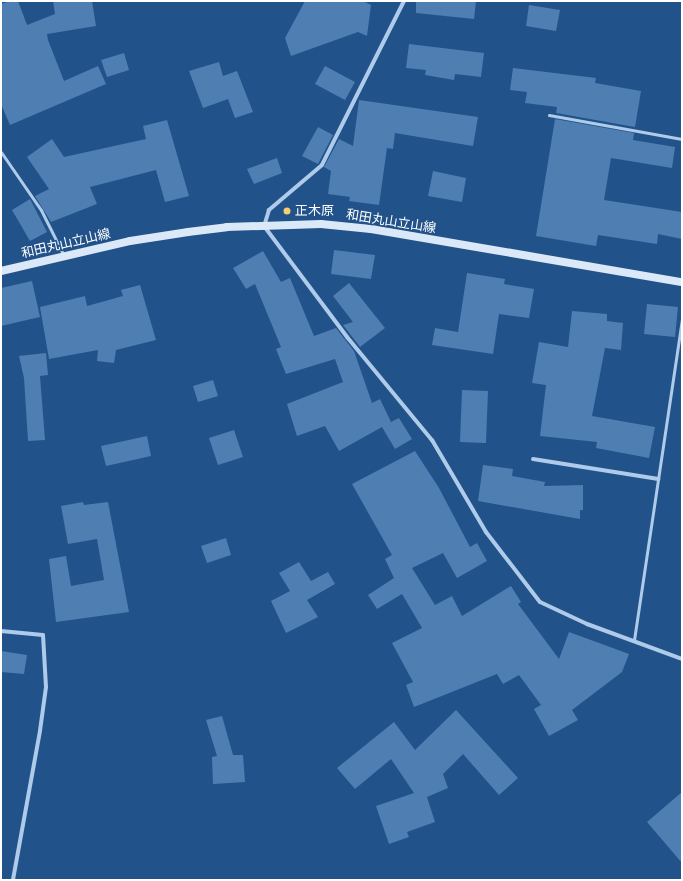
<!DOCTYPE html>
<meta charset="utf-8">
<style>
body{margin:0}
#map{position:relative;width:683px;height:881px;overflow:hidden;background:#22528a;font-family:"Roboto Condensed","Noto Sans JP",sans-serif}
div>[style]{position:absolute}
.building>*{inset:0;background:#4f7eb3}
.service>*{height:3px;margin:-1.5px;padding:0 1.5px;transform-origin:1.5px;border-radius:1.5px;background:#afcbea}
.minor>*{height:4px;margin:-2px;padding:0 2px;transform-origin:2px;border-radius:2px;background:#afcbea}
.secondary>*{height:8px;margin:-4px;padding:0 4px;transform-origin:4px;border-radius:4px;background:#dae8f8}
.dots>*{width:11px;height:11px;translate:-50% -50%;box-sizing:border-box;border:2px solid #22528a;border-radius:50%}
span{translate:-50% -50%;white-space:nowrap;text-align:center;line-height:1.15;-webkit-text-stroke:3px #22528a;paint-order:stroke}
.poi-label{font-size:13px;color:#fff}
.left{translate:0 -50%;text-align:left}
.street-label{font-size:13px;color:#fff}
.frame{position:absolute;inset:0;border:2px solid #fff;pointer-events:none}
</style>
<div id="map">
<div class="building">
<i style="clip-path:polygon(10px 1px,18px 1px,27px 25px,55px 14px,53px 1px,92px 1px,96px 26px,47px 34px,48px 40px,64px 81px,98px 66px,106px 84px,10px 125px,1px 104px,1px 4px)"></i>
<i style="clip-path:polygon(305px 1px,363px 1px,371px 5px,367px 36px,358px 32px,291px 56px,285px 38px)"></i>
<i style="clip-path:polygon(416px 1px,476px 1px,474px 19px,416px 13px)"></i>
<i style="clip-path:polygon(529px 5px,560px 10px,556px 31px,526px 26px)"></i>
<i style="clip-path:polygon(409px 44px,484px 53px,481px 77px,455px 74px,454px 80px,425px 75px,426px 70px,406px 68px)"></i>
<i style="clip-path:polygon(124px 53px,129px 70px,107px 77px,101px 60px)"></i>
<i style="clip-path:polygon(219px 62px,223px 76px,237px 71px,253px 112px,235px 118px,228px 99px,203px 108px,189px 71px)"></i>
<i style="clip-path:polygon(325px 66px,355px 82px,345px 100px,315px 84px)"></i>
<i style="clip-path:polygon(513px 68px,596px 78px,595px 83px,641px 91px,635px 127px,556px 113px,557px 107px,525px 103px,527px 92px,510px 90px)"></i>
<i style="clip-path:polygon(359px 100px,478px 117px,473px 146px,395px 133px,393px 149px,387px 148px,379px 205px,349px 201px,350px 197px,328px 194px,331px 171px,324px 167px,339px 139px,353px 146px)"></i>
<i style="clip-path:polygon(555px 119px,634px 133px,633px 140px,675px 147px,672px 168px,611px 158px,604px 200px,682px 212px,682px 239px,658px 234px,657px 244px,598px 235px,596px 246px,536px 236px)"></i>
<i style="clip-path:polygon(167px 120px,189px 196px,165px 202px,156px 170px,90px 187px,97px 204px,51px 222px,35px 196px,49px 189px,27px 157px,52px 139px,64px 157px,146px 139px,143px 126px)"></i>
<i style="clip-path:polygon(318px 127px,333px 135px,318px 164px,302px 156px)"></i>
<i style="clip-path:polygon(277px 158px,282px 173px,254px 184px,247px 169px)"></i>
<i style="clip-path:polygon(433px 171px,466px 178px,462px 202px,428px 196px)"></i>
<i style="clip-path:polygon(30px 199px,47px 232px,30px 241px,12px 210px)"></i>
<i style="clip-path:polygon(334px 250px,375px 255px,371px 279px,331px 274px)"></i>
<i style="clip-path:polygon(263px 251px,281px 282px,290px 278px,314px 336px,336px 328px,354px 351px,372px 403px,380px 399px,391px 422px,399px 418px,412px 439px,395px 449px,382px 427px,391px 422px,339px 451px,325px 426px,297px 436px,287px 404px,343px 382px,335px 359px,286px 374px,276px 349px,281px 347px,255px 284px,246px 289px,233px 268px)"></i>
<i style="clip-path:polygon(467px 273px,505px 279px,504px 284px,534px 289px,529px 318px,499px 314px,493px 354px,432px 345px,435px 328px,458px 332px)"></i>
<i style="clip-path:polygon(32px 281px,40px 317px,1px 326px,1px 288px)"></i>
<i style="clip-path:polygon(349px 283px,385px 328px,360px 347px,343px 325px,353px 322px,333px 296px)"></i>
<i style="clip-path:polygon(140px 285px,156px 340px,116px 350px,114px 363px,97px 361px,98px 350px,49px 359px,40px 307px,85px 296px,87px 306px,123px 296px,121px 290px)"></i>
<i style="clip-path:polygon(647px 304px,678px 307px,675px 337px,644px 334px)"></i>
<i style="clip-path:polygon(572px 311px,607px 314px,607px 321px,623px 323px,621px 350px,605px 348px,592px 416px,655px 427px,649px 458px,596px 448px,597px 442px,540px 436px,546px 385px,532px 383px,539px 342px,568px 347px)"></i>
<i style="clip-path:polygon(46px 353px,48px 375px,40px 376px,45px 440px,28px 441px,24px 378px,19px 356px)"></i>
<i style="clip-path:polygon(213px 380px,218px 396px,198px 402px,193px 386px)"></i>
<i style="clip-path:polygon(462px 390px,488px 391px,486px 443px,460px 442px)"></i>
<i style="clip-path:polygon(234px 430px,243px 457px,218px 465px,209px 438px)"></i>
<i style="clip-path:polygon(147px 436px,151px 456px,106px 466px,101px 446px)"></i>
<i style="clip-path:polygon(415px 451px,439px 488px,470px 547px,477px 543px,487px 561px,457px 578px,443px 553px,412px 568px,435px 605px,452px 596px,462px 616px,511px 586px,521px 602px,518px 604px,559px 659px,569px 632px,629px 654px,622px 672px,572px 710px,578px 720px,549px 736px,534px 709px,541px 705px,519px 675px,503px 684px,497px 674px,414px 707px,406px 685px,413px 682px,392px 643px,422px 628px,402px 594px,377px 609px,368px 595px,394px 578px,385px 559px,392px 555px,352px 484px)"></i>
<i style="clip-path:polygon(483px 465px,513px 469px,512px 476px,545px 482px,544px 486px,583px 485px,583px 510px,580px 510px,580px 519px,478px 501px)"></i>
<i style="clip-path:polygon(83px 502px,84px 505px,108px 502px,129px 612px,56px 622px,49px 559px,66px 556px,71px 586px,104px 580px,97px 539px,68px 544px,61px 506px)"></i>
<i style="clip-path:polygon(226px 538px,231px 555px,207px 563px,201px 546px)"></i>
<i style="clip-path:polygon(299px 562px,311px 581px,328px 572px,335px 584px,307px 600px,318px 617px,286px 633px,271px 601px,290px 591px,279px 573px)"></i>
<i style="clip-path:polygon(1px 651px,27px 655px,24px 674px,1px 672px)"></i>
<i style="clip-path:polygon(456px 710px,518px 778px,499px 795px,463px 754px,443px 774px,448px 788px,427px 797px,435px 822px,407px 832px,409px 837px,389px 844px,376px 806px,414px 793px,391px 759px,355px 789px,337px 768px,394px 722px,415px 750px)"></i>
<i style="clip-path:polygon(222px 716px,233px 755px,243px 755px,245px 782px,213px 784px,212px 757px,217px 756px,206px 720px)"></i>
<i style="clip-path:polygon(682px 792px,682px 863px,647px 822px)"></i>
</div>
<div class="service">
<i style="left:549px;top:115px;width:135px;rotate:10.2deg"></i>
<i style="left:1px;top:152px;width:70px;rotate:55.4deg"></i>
<i style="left:41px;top:210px;width:51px;rotate:63.4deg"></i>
<i style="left:634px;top:640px;width:324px;rotate:-81.5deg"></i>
</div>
<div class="minor">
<i style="left:404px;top:1px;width:183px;rotate:116.6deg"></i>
<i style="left:322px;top:165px;width:70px;rotate:139.7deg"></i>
<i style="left:269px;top:210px;width:17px;rotate:107deg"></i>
<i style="left:264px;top:226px;width:139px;rotate:53.2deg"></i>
<i style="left:347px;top:337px;width:134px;rotate:50.5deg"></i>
<i style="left:432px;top:440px;width:107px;rotate:59.6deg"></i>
<i style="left:486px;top:532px;width:88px;rotate:52.4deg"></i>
<i style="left:540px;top:602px;width:52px;rotate:25.1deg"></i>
<i style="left:587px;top:624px;width:101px;rotate:20.2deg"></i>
<i style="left:533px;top:459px;width:127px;rotate:9.1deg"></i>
<i style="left:1px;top:631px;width:42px;rotate:5.4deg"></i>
<i style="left:43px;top:635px;width:52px;rotate:86.7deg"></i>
<i style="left:46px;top:687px;width:44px;rotate:97.8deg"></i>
<i style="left:40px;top:731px;width:151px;rotate:100.3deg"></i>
</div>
<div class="secondary">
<i style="left:1px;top:271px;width:132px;rotate:-13.1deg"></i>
<i style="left:130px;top:241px;width:59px;rotate:-8.8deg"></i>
<i style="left:188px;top:232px;width:39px;rotate:-7deg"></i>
<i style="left:227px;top:227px;width:94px;rotate:-1.8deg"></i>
<i style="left:321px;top:224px;width:50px;rotate:5.7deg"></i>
<i style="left:371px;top:229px;width:315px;rotate:9.7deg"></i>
</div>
<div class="dots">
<i style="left:287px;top:211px;background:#f6cd71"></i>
</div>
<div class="poi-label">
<span class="left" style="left:295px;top:211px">正木原</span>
</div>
<div class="street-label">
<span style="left:391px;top:222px;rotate:9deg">和田丸山立山線</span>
<span style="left:66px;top:244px;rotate:-13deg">和田丸山立山線</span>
</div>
<div class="frame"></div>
</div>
